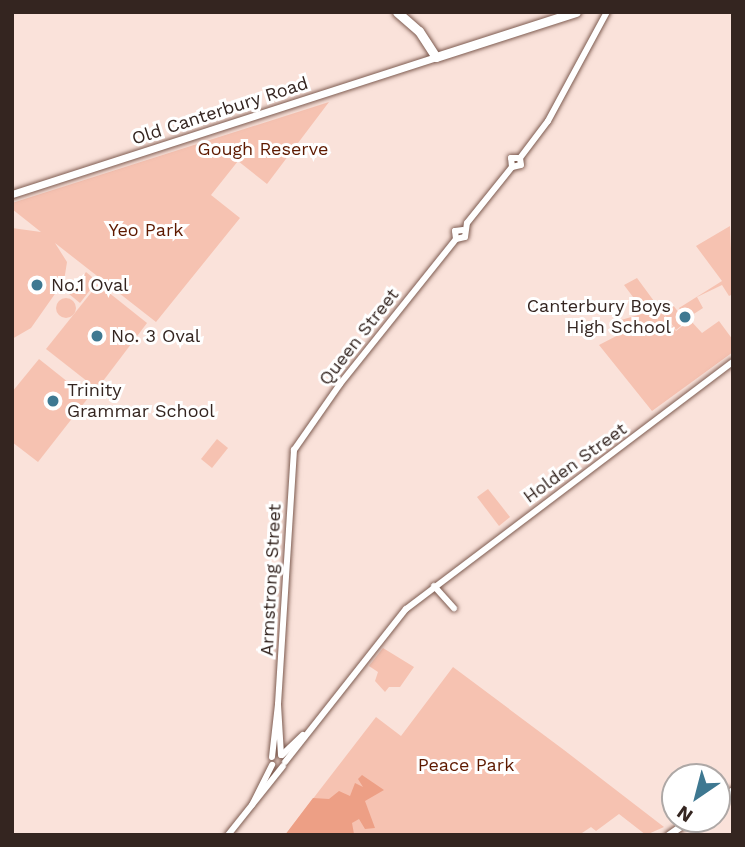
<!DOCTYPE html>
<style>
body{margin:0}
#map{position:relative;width:745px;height:847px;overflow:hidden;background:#fae2da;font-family:"Work Sans",sans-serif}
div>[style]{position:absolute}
.green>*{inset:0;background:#f6c2b1}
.round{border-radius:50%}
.forest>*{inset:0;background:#ed9f85}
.roads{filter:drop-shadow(0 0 2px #7d5b50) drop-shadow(0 0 2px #7d5b50)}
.minor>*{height:6px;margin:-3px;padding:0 3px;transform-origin:3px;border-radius:3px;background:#fff}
.major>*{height:7px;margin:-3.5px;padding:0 3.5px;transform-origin:3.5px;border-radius:3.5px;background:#fff}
.highway>*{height:9px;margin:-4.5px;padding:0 4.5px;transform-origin:4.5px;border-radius:4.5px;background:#fff}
.dots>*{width:19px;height:19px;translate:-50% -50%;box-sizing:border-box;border:4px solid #fff;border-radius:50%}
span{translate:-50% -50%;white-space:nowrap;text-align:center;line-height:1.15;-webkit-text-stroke:6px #fff;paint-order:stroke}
.street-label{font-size:18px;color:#342520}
.park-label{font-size:18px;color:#5e1a00}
.poi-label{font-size:18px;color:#342520}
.left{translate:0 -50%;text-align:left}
.right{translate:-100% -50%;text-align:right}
.frame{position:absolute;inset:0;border:14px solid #342520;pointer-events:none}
.north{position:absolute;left:661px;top:763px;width:70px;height:70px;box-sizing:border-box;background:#fff;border:2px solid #aea8a6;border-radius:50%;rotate:215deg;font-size:19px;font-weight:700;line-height:28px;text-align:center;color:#342520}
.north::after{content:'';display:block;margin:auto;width:24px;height:32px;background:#3e7891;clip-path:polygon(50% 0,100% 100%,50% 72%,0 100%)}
</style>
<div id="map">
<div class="green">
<i style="clip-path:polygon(329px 102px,267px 184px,238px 161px,211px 195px,240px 218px,156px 322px,55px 243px,67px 262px,64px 281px,31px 328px,12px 339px,12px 228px,41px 232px,12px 209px,12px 203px)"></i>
<i style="clip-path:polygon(730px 226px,733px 294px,729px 296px,722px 285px,697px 297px,703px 308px,686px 319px,679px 308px,722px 281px,696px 246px)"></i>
<i style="clip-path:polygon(86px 272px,97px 281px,80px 303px,69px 294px)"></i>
<i style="clip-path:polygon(637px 278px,676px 331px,690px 320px,702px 333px,719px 321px,733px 340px,733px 352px,652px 411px,599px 345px,628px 330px,621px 320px,645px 313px,624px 285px)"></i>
<i style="clip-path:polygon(98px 284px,147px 323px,97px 389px,46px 349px)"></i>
<i class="round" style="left:56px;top:298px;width:20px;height:20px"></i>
<i style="clip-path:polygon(669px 300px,686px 322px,676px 330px,659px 307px)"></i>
<i style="clip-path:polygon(39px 359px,88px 398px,38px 462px,12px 442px,12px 392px)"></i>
<i style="clip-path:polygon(217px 439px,228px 448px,212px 468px,201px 459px)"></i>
<i style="clip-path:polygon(488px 489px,510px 517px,499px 526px,477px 497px)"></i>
<i style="clip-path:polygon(383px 648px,414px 667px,400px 687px,389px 687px,385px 692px,375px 681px,378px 672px,369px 666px)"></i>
<i style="clip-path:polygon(453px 667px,564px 750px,664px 827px,646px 835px,619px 814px,596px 831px,591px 827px,579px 835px,285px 835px,376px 717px,401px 736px)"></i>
</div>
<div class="forest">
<i style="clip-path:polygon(362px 775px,384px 790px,365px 801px,375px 828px,365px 829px,359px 819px,352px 823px,354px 834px,285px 835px,313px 798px,329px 799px,339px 791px,350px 796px,355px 783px,363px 787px,358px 779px)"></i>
</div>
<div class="roads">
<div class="minor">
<i style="left:512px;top:167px;width:9px;rotate:-13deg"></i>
<i style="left:521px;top:165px;width:7px;rotate:-98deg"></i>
<i style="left:520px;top:158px;width:46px;rotate:-52.9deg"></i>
<i style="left:548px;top:121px;width:124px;rotate:-61.6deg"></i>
<i style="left:512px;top:167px;width:9px;rotate:-96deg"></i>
<i style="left:511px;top:158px;width:9px"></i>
<i style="left:456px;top:239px;width:9px;rotate:-13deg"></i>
<i style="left:465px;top:237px;width:14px;rotate:-82deg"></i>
<i style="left:467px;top:223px;width:72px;rotate:-51.2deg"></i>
<i style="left:456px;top:239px;width:8px;rotate:-97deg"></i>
<i style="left:455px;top:231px;width:8px;rotate:-7deg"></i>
<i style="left:434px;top:586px;width:30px;rotate:48deg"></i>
<i style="left:281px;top:755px;width:51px;rotate:-93.4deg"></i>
<i style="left:278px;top:704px;width:255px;rotate:-86.4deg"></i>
<i style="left:294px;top:450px;width:80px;rotate:-55.1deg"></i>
<i style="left:340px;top:384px;width:186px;rotate:-51.3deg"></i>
<i style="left:282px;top:755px;width:29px;rotate:-44deg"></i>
<i style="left:272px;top:757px;width:53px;rotate:-83.5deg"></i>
<i style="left:285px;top:762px;width:195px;rotate:-51.7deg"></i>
<i style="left:406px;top:609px;width:410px;rotate:-37.1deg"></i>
<i style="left:252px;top:805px;width:45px;rotate:-63.4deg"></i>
<i style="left:228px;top:835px;width:88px;rotate:-51.4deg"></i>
</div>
<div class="major">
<i style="left:12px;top:194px;width:446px;rotate:-17.9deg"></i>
<i style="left:717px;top:801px;width:19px;rotate:-35deg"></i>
<i style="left:668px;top:835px;width:28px;rotate:-35deg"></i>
</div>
<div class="highway">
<i style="left:397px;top:12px;width:29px;rotate:41deg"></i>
<i style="left:419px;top:31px;width:31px;rotate:57deg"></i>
<i style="left:436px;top:57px;width:147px;rotate:-17.8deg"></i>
</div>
</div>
<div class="dots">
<i style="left:37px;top:285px;background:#3e7891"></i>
<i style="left:685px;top:317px;background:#3e7891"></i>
<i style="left:97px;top:336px;background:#3e7891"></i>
<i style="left:53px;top:401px;background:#3e7891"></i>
</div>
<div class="street-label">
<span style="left:220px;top:111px;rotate:-18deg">Old Canterbury Road</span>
<span style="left:359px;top:337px;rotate:-52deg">Queen Street</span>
<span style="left:575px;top:463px;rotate:-36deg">Holden Street</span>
<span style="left:271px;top:580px;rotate:-87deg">Armstrong Street</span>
</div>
<div class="park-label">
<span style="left:263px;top:149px">Gough Reserve</span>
<span style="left:146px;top:230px">Yeo Park</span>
<span style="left:466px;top:765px">Peace Park</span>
</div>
<div class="poi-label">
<span class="left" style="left:51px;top:285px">No.1 Oval</span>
<span class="right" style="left:671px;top:317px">Canterbury Boys<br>High School</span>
<span class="left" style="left:111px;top:336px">No. 3 Oval</span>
<span class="left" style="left:67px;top:401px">Trinity<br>Grammar School</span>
</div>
<div class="frame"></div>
<div class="north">N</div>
</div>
